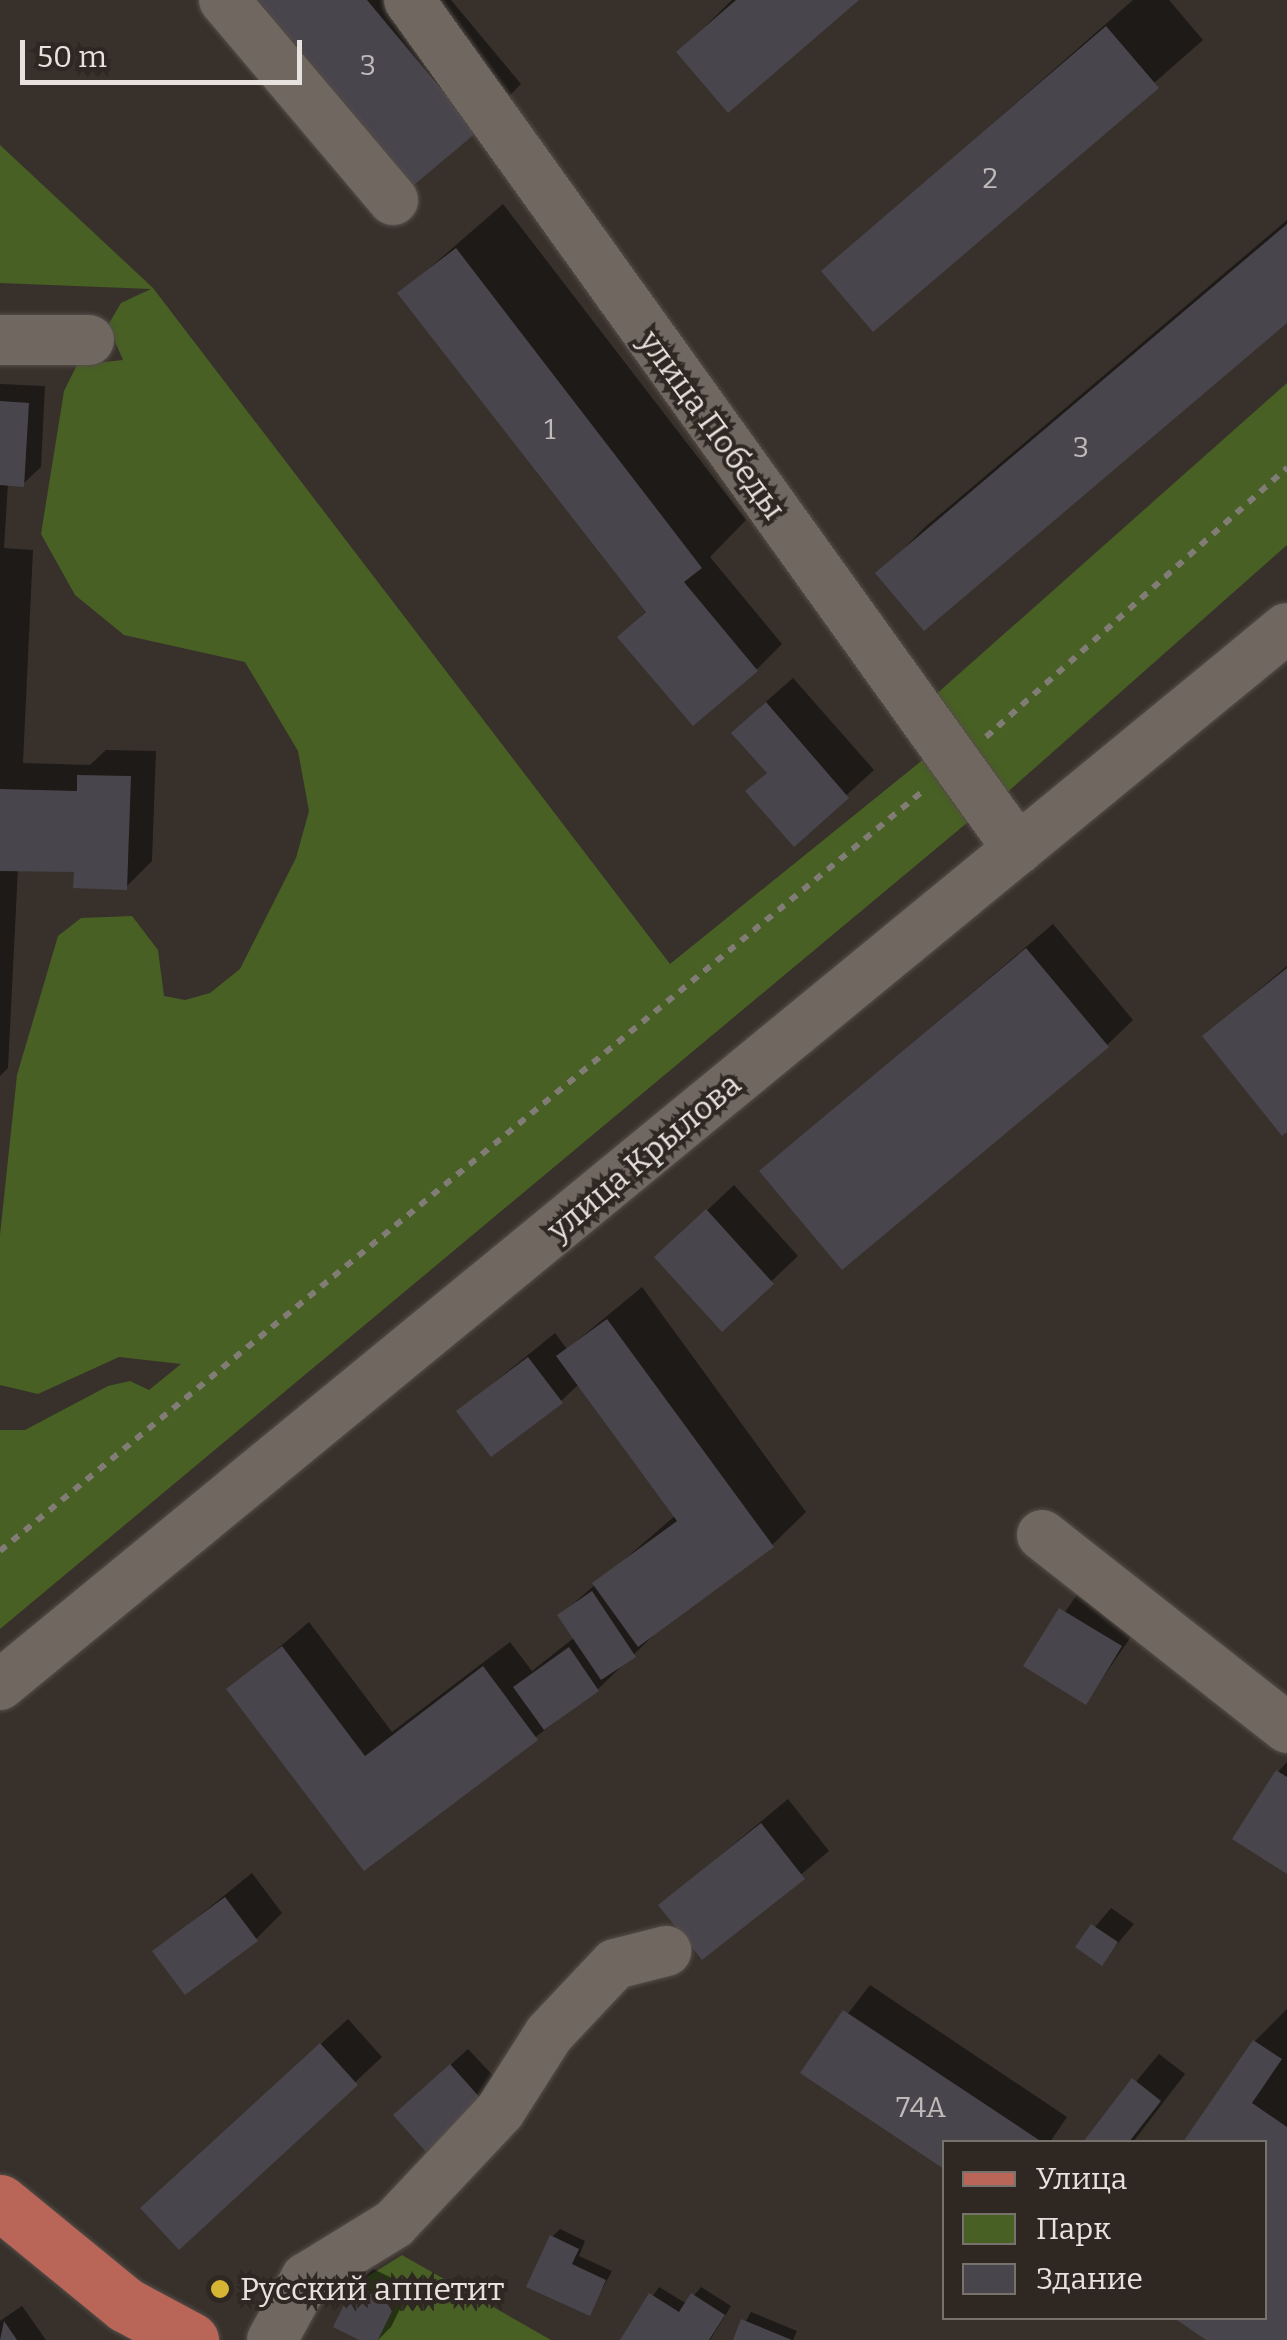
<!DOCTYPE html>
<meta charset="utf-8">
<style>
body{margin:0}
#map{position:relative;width:1287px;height:2340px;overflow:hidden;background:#38312b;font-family:Bitter,serif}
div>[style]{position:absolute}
.green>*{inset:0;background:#486023}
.shadow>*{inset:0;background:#0007}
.building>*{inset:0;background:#49454d}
.path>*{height:6px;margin-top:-3px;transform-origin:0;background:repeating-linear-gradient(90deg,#827c77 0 8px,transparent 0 16px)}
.roads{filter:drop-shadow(0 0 2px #544d49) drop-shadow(0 0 2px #544d49)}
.minor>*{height:50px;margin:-25px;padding:0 25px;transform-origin:25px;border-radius:25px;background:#706761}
.major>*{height:55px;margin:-27.5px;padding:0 27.5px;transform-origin:27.5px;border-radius:27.5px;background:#b96658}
.dots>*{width:28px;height:28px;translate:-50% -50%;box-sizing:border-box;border:5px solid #2e2722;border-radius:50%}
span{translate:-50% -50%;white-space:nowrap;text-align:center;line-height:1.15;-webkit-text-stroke:8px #2e2722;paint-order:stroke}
.number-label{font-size:28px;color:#c0bbba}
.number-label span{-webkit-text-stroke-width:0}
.street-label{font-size:32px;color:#e7e2de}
.poi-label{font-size:32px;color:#e7e2de}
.left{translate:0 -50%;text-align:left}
.legend{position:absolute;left:942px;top:2140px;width:325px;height:180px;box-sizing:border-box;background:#2e2722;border:2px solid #78726d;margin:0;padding:12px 18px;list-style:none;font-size:30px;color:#e7e2de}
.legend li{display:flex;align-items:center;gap:20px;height:50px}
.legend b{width:50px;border:2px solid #78726d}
.scale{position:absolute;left:20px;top:40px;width:282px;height:45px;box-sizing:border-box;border:5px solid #e7e2de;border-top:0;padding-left:12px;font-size:30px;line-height:35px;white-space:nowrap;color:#e7e2de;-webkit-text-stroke:8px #2e2722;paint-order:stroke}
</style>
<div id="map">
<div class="green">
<i style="clip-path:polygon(0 145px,153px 288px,670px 964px,930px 754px,974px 817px,0 1629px,0 1430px,25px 1430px,108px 1386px,130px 1381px,149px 1390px,181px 1364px,119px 1357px,38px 1394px,0 1385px,0 1235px,17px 1075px,58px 936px,81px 918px,132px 916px,158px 950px,164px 996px,185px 1000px,210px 993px,240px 969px,296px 858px,309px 811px,298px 751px,245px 662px,124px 635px,75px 595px,41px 534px,64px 391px,77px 365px,123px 360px,108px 325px,121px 303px,151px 289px,0 283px)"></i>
<i style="clip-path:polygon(1287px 383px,1287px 545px,1002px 797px,933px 697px)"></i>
<i style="clip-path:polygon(402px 2255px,551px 2340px,378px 2340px,395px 2305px,354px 2285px)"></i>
</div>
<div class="shadow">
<i style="clip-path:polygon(262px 0,451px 0,521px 84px,476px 130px)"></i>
<i style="clip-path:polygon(732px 0,856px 0,679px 52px)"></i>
<i style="clip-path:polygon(1133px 0,1169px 0,1203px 40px,874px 329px,824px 272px)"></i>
<i style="clip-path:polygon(503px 204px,746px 520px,710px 557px,782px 644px,756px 670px,621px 637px,647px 610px,401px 293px)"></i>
<i style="clip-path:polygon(1287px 220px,1287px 319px,879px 574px,924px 528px)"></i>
<i style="clip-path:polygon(0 384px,45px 386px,41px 467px,23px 484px,8px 483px,4px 548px,33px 550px,23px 763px,90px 765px,106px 750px,156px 751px,152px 861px,126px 887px,77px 870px,18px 868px,8px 1068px,0 1076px)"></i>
<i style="clip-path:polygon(793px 678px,874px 770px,794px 843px,749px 791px,769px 771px,760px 707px)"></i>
<i style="clip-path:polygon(1053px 924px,1133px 1020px,1107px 1045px,762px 1171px)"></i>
<i style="clip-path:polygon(1287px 966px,1287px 1129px,1205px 1036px)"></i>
<i style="clip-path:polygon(734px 1185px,798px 1256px,722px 1328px,684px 1232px)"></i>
<i style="clip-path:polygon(642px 1287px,806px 1512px,772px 1545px,660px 1629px,598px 1689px,365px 1868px,230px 1689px,309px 1622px,392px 1732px,510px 1642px,532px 1671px,575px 1637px,560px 1615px,676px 1515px,579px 1384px,561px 1401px,459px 1411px,555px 1333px,567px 1349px)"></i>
<i style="clip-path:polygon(1079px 1592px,1137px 1628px,1086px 1702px,1027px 1666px)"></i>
<i style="clip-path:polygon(1287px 1762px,1287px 1871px,1278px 1772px)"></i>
<i style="clip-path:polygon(788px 1799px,829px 1851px,702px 1957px,661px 1905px)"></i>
<i style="clip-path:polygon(252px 1873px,282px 1913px,256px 1939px,156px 1951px)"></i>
<i style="clip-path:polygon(1111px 1908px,1134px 1924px,1102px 1962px,1079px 1946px)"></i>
<i style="clip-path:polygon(870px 1985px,1067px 2117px,1050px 2142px,944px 2142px,944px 2166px,803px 2072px)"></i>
<i style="clip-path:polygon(1287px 2009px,1287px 2340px,1211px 2340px,1178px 2318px,1264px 2318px,1264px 2142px,1186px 2142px,1255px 2041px)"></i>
<i style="clip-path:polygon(348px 2019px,382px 2057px,179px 2247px,170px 2182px)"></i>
<i style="clip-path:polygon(468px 2049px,498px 2081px,481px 2098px,414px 2098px)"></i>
<i style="clip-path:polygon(1159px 2054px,1185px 2074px,1133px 2142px,1086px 2142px)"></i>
<i style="clip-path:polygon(560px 2229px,585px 2241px,579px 2256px,612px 2271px,589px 2313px,552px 2237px)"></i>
<i style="clip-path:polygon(373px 2269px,411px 2287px,391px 2327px,378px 2340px,365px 2340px,337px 2326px,356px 2286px)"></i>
<i style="clip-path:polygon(659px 2287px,687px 2304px,701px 2287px,731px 2306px,710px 2340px,623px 2340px)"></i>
<i style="clip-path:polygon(22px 2306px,46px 2340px,0 2340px,0 2321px)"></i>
<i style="clip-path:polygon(751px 2312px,797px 2331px,793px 2340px,735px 2340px)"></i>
</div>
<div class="building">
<i style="clip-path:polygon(258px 0,367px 0,477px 132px,414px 185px)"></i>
<i style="clip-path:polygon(736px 0,859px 0,728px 113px,676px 52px)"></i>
<i style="clip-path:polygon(1106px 26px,1159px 88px,873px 332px,821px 271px)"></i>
<i style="clip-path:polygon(1287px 224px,1287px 323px,924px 631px,875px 573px)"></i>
<i style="clip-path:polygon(456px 248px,702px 568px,684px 582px,758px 671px,693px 726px,617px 637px,646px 612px,397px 293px)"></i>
<i style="clip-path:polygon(0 401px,29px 403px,24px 487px,0 485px)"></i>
<i style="clip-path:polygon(766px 702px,849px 798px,794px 847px,745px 791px,767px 773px,731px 733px)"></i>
<i style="clip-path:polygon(77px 775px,131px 776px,127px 890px,73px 888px,74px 872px,0 871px,0 789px,77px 791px)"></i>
<i style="clip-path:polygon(1026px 948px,1109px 1047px,842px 1270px,759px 1171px)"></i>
<i style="clip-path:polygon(1287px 968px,1287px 1132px,1282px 1136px,1202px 1036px)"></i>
<i style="clip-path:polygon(706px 1209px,774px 1284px,722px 1332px,654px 1257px)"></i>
<i style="clip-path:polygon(607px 1319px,774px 1547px,638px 1647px,592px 1583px,677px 1521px,556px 1356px)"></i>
<i style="clip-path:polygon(528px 1357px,563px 1403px,491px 1457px,456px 1411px)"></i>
<i style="clip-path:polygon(592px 1591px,636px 1657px,601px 1680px,557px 1615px)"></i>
<i style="clip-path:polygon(1059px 1608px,1122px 1646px,1086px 1705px,1023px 1666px)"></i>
<i style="clip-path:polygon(282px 1646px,365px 1756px,483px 1666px,538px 1740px,364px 1871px,226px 1689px)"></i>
<i style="clip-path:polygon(569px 1647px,599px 1691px,544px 1730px,513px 1687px)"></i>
<i style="clip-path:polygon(1276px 1770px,1287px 1777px,1287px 1874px,1232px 1839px)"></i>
<i style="clip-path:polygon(761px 1823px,805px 1879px,702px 1960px,658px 1905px)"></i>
<i style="clip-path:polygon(225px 1897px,258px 1941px,185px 1995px,152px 1951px)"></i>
<i style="clip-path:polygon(1091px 1924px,1118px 1942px,1102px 1966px,1075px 1947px)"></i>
<i style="clip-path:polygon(843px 2010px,1042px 2142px,944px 2142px,944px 2169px,800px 2073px)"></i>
<i style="clip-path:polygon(1253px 2040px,1282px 2059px,1252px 2103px,1287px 2127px,1287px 2340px,1206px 2340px,1174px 2318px,1264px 2318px,1264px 2142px,1183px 2142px)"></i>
<i style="clip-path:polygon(320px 2043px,358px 2085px,179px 2250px,140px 2208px)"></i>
<i style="clip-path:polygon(450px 2064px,482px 2100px,426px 2152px,393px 2115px)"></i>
<i style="clip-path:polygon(1132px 2078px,1161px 2101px,1129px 2142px,1083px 2142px)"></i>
<i style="clip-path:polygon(550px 2235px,579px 2249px,572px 2264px,606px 2280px,590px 2316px,526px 2287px)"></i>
<i style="clip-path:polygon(354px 2285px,395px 2305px,378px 2340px,359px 2340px,333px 2327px)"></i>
<i style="clip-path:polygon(649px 2293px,679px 2312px,691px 2293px,725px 2315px,709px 2340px,620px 2340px)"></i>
<i style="clip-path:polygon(741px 2319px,792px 2340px,733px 2340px)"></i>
<i style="clip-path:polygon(4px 2321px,17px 2340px,0 2340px)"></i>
</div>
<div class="path">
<i style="left:986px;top:737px;width:404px;rotate:-41.8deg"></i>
<i style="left:0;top:1551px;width:1196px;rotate:-39.47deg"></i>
</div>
<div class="roads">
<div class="minor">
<i style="left:224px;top:0;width:262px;rotate:49.8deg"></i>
<i style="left:409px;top:0;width:1045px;rotate:54.35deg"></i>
<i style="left:0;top:340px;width:89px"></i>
<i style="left:1042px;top:1535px;width:312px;rotate:38.2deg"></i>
<i style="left:0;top:1685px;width:1665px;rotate:-39.4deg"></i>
<i style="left:272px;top:2340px;width:71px;rotate:-61.3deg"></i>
<i style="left:306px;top:2278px;width:103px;rotate:-31.5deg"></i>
<i style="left:394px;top:2224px;width:155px;rotate:-46.8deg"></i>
<i style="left:500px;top:2111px;width:91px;rotate:-57.5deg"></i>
<i style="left:549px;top:2034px;width:96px;rotate:-46.7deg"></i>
<i style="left:615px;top:1964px;width:53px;rotate:-14.3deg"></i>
</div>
<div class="major">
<i style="left:0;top:2202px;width:163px;rotate:39.3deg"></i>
<i style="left:126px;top:2305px;width:74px;rotate:28.3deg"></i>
</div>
</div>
<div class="dots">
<i style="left:220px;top:2289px;background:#d6b534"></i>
</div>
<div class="number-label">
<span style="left:368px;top:66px">3</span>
<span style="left:990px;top:179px">2</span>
<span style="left:550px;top:430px">1</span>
<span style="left:1081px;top:448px">3</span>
<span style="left:921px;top:2108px">74А</span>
</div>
<div class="street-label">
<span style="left:712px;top:425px;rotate:54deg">улица Победы</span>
<span style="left:644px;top:1157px;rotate:-40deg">улица Крылова</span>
</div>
<div class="poi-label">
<span class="left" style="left:240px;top:2289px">Русский аппетит</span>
</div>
<ul class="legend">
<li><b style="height:12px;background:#b96658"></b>Улица</li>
<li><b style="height:28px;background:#486023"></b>Парк</li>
<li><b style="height:28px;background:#49454d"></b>Здание</li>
</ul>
<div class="scale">50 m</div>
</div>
